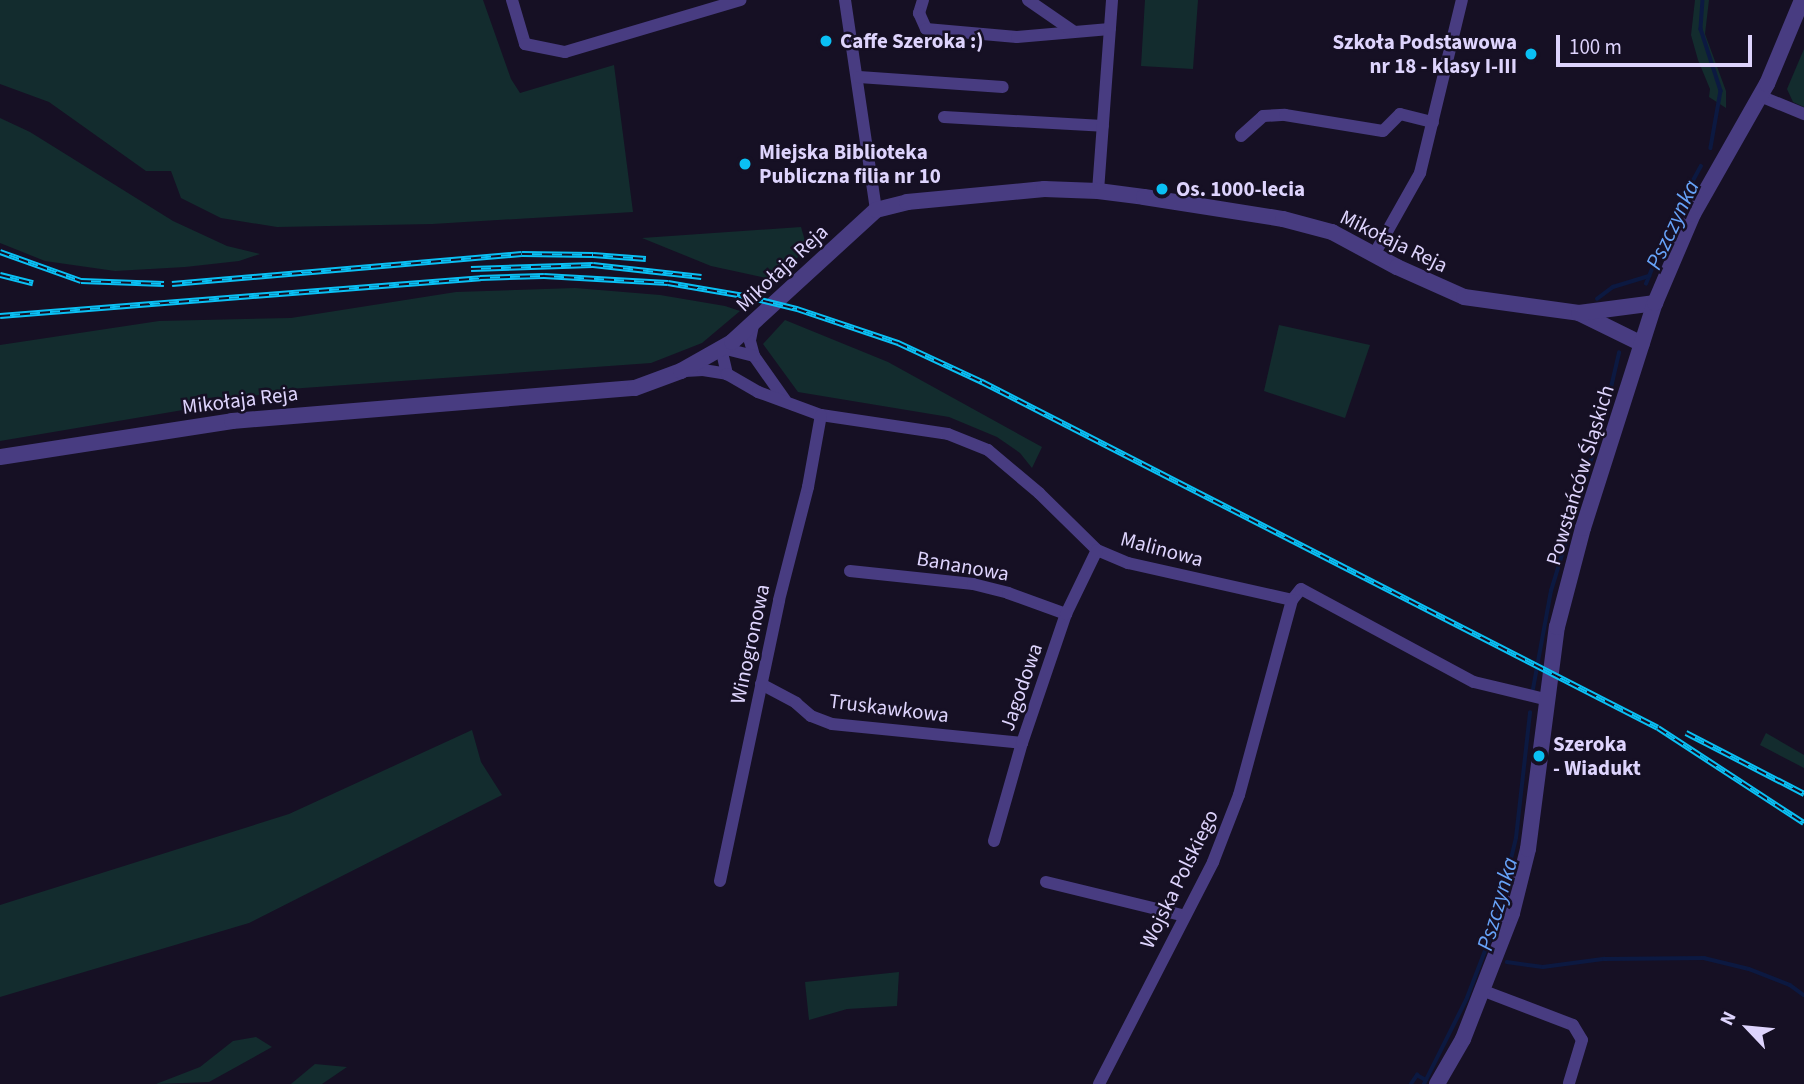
<!DOCTYPE html>
<meta charset="utf-8">
<style>
body{margin:0}
#map{position:relative;width:1804px;height:1084px;overflow:hidden;background:#161024;font-family:"Source Sans 3",sans-serif}
div>[style]{position:absolute}
.green>*{inset:0;background:#132c2e}
.stream>*{height:3.5px;margin:-1.75px;padding:0 1.75px;transform-origin:1.75px;border-radius:1.75px;background:#0c1941}
.minor>*{height:12px;margin:-6px;padding:0 6px;transform-origin:6px;border-radius:6px;background:#483c81}
.tertiary>*{height:16px;margin:-8px;padding:0 8px;transform-origin:8px;border-radius:8px;background:#483c81}
.rail>*{height:6px;margin-top:-3px;transform-origin:0;background:repeating-linear-gradient(90deg,#161024 0 10px,#0ac0f4 0 20px);box-sizing:border-box;border-block:2px solid #0ac0f4}
.dots>*{width:19px;height:19px;translate:-50% -50%;box-sizing:border-box;border:4px solid #161024;border-radius:50%}
span{translate:-50% -50%;white-space:nowrap;text-align:center;line-height:1.15;-webkit-text-stroke:5px #161024;paint-order:stroke}
.poi-label{font-size:21px;color:#ded4fd;font-weight:700}
.left{translate:0 -50%;text-align:left}
.right{translate:-100% -50%;text-align:right}
.street-label{font-size:21px;color:#ded4fd}
.water-label{font-size:23px;color:#67a3f9;font-style:italic}
.north{position:absolute;left:1713px;top:993px;width:70px;height:70px;-webkit-text-stroke:5px #161024;paint-order:stroke;rotate:296deg;font-size:19px;font-weight:700;line-height:28px;text-align:center;color:#ded4fd}
.north::after{content:'';display:block;margin:auto;width:24px;height:32px;background:#ded4fd;clip-path:polygon(50% 0,100% 100%,50% 72%,0 100%)}
.scale{position:absolute;left:1556px;top:35px;width:196px;height:32px;box-sizing:border-box;border:4px solid #ded4fd;border-top:0;padding-left:9px;font-size:21px;line-height:24px;white-space:nowrap;color:#ded4fd;-webkit-text-stroke:5px #161024;paint-order:stroke}
</style>
<div id="map">
<div class="green">
<i style="clip-path:polygon(0 0,483px 0,511px 79px,520px 93px,614px 65px,633px 212px,432px 224px,277px 227px,221px 218px,181px 198px,171px 171px,146px 171px,49px 102px,0 84px)"></i>
<i style="clip-path:polygon(1145px 0,1198px 0,1193px 69px,1141px 66px)"></i>
<i style="clip-path:polygon(1695px 0,1709px 0,1705px 34px,1726px 91px,1726px 108px,1709px 97px,1710px 89px,1698px 60px,1691px 35px)"></i>
<i style="clip-path:polygon(1804px 49px,1804px 107px,1793px 102px,1787px 89px)"></i>
<i style="clip-path:polygon(0 118px,30px 132px,173px 221px,227px 246px,260px 254px,239px 261px,185px 267px,115px 271px,45px 261px,0 243px)"></i>
<i style="clip-path:polygon(801px 227px,807px 248px,775px 280px,711px 266px,642px 238px)"></i>
<i style="clip-path:polygon(575px 288px,660px 295px,725px 306px,740px 311px,702px 343px,651px 363px,275px 390px,242px 400px,0 441px,0 345px,159px 321px,291px 318px,456px 292px)"></i>
<i style="clip-path:polygon(785px 320px,888px 362px,1042px 447px,1032px 468px,1020px 453px,997px 437px,949px 417px,798px 392px,763px 344px)"></i>
<i style="clip-path:polygon(1279px 325px,1370px 345px,1345px 418px,1264px 391px)"></i>
<i style="clip-path:polygon(472px 730px,481px 762px,502px 795px,249px 923px,0 997px,0 905px,289px 814px)"></i>
<i style="clip-path:polygon(1766px 733px,1804px 755px,1804px 768px,1760px 745px)"></i>
<i style="clip-path:polygon(899px 972px,897px 1006px,847px 1009px,809px 1020px,805px 982px)"></i>
<i style="clip-path:polygon(256px 1037px,272px 1047px,209px 1082px,156px 1084px,200px 1067px,233px 1041px)"></i>
<i style="clip-path:polygon(315px 1064px,347px 1067px,322px 1084px,291px 1084px)"></i>
</div>
<div class="stream">
<i style="left:1703px;top:0;width:29px;rotate:94deg"></i>
<i style="left:1701px;top:29px;width:65px;rotate:72.1deg"></i>
<i style="left:1721px;top:91px;width:58px;rotate:100deg"></i>
<i style="left:1646px;top:284px;width:70px;rotate:-68.2deg"></i>
<i style="left:1672px;top:219px;width:60px;rotate:-61.3deg"></i>
<i style="left:1597px;top:299px;width:20px;rotate:-37deg"></i>
<i style="left:1613px;top:287px;width:38px;rotate:-17deg"></i>
<i style="left:1533px;top:689px;width:100px;rotate:-79.6deg"></i>
<i style="left:1551px;top:591px;width:181px;rotate:-73deg"></i>
<i style="left:1604px;top:418px;width:67px;rotate:-77deg"></i>
<i style="left:1507px;top:962px;width:36px;rotate:8deg"></i>
<i style="left:1543px;top:967px;width:62px;rotate:-7.5deg"></i>
<i style="left:1604px;top:959px;width:100px;rotate:-0.6deg"></i>
<i style="left:1704px;top:958px;width:46px;rotate:13.7deg"></i>
<i style="left:1749px;top:969px;width:44px;rotate:21.3deg"></i>
<i style="left:1790px;top:985px;width:17px;rotate:36deg"></i>
<i style="left:1411px;top:1084px;width:11px;rotate:-56deg"></i>
<i style="left:1417px;top:1075px;width:10px;rotate:29deg"></i>
<i style="left:1424px;top:1084px;width:96px;rotate:-63.4deg"></i>
<i style="left:1467px;top:998px;width:78px;rotate:-69deg"></i>
<i style="left:1495px;top:925px;width:89px;rotate:-76.4deg"></i>
<i style="left:1516px;top:838px;width:126px;rotate:-83.6deg"></i>
</div>
<div class="minor">
<i style="left:512px;top:0;width:46px;rotate:73.5deg"></i>
<i style="left:525px;top:44px;width:41px;rotate:11.3deg"></i>
<i style="left:565px;top:52px;width:183px;rotate:-16.5deg"></i>
<i style="left:845px;top:0;width:212px;rotate:81.6deg"></i>
<i style="left:923px;top:0;width:14px;rotate:107deg"></i>
<i style="left:919px;top:13px;width:17px;rotate:66deg"></i>
<i style="left:926px;top:29px;width:91px;rotate:5deg"></i>
<i style="left:1017px;top:37px;width:93px;rotate:-4.9deg"></i>
<i style="left:1028px;top:0;width:55px;rotate:34.6deg"></i>
<i style="left:859px;top:77px;width:144px;rotate:4deg"></i>
<i style="left:1760px;top:96px;width:48px;rotate:22.2deg"></i>
<i style="left:944px;top:117px;width:159px;rotate:3.2deg"></i>
<i style="left:1241px;top:136px;width:30px;rotate:-42deg"></i>
<i style="left:1263px;top:116px;width:22px;rotate:-3deg"></i>
<i style="left:1285px;top:115px;width:99px;rotate:9.3deg"></i>
<i style="left:1383px;top:131px;width:24px;rotate:-45deg"></i>
<i style="left:1400px;top:114px;width:34px;rotate:14deg"></i>
<i style="left:1098px;top:191px;width:192px;rotate:-85.8deg"></i>
<i style="left:1375px;top:253px;width:92px;rotate:-60.6deg"></i>
<i style="left:1420px;top:173px;width:178px;rotate:-76.4deg"></i>
<i style="left:753px;top:325px;width:16px;rotate:101deg"></i>
<i style="left:750px;top:341px;width:16px;rotate:75deg"></i>
<i style="left:685px;top:371px;width:18px;rotate:-3deg"></i>
<i style="left:703px;top:370px;width:24px;rotate:9deg"></i>
<i style="left:785px;top:400px;width:54px;rotate:-125.2deg"></i>
<i style="left:754px;top:356px;width:34px;rotate:-166deg"></i>
<i style="left:721px;top:348px;width:27px;rotate:77deg"></i>
<i style="left:727px;top:374px;width:36px;rotate:30deg"></i>
<i style="left:758px;top:392px;width:67px;rotate:20.1deg"></i>
<i style="left:821px;top:415px;width:128px;rotate:8.5deg"></i>
<i style="left:948px;top:434px;width:43px;rotate:21.8deg"></i>
<i style="left:988px;top:450px;width:67px;rotate:40.1deg"></i>
<i style="left:1039px;top:493px;width:81px;rotate:44.5deg"></i>
<i style="left:1097px;top:550px;width:34px;rotate:23deg"></i>
<i style="left:1128px;top:563px;width:168px;rotate:12.7deg"></i>
<i style="left:1292px;top:600px;width:14px;rotate:-51deg"></i>
<i style="left:1301px;top:589px;width:196px;rotate:28.3deg"></i>
<i style="left:1474px;top:682px;width:73px;rotate:13.5deg"></i>
<i style="left:850px;top:571px;width:124px;rotate:6deg"></i>
<i style="left:973px;top:584px;width:36px;rotate:14deg"></i>
<i style="left:1008px;top:593px;width:62px;rotate:19.9deg"></i>
<i style="left:761px;top:684px;width:40px;rotate:28deg"></i>
<i style="left:796px;top:703px;width:20px;rotate:41deg"></i>
<i style="left:811px;top:716px;width:22px;rotate:21deg"></i>
<i style="left:832px;top:724px;width:191px;rotate:5.7deg"></i>
<i style="left:994px;top:841px;width:102px;rotate:-74.1deg"></i>
<i style="left:1022px;top:743px;width:136px;rotate:-71.2deg"></i>
<i style="left:1066px;top:614px;width:71px;rotate:-64.2deg"></i>
<i style="left:720px;top:881px;width:287px;rotate:-78.1deg"></i>
<i style="left:779px;top:600px;width:117px;rotate:-75.6deg"></i>
<i style="left:808px;top:487px;width:73px;rotate:-79.8deg"></i>
<i style="left:1046px;top:882px;width:143px;rotate:13.7deg"></i>
<i style="left:1484px;top:991px;width:95px;rotate:20.9deg"></i>
<i style="left:1573px;top:1025px;width:17px;rotate:59deg"></i>
<i style="left:1582px;top:1040px;width:45px;rotate:106.8deg"></i>
<i style="left:1099px;top:1084px;width:250px;rotate:-62.8deg"></i>
<i style="left:1213px;top:862px;width:72px;rotate:-68.8deg"></i>
<i style="left:1239px;top:795px;width:202px;rotate:-74.8deg"></i>
</div>
<div class="tertiary">
<i style="left:1579px;top:313px;width:70px;rotate:26.2deg"></i>
<i style="left:0;top:457px;width:235px;rotate:-8.8deg"></i>
<i style="left:232px;top:421px;width:404px;rotate:-4.7deg"></i>
<i style="left:635px;top:388px;width:49px;rotate:-20.3deg"></i>
<i style="left:681px;top:371px;width:59px;rotate:-29.6deg"></i>
<i style="left:732px;top:342px;width:195px;rotate:-42.5deg"></i>
<i style="left:876px;top:210px;width:32px;rotate:-14deg"></i>
<i style="left:907px;top:202px;width:138px;rotate:-5.4deg"></i>
<i style="left:1044px;top:189px;width:54px;rotate:2.1deg"></i>
<i style="left:1098px;top:191px;width:46px;rotate:7.4deg"></i>
<i style="left:1144px;top:197px;width:141px;rotate:9deg"></i>
<i style="left:1283px;top:219px;width:51px;rotate:14.9deg"></i>
<i style="left:1332px;top:232px;width:74px;rotate:28.3deg"></i>
<i style="left:1397px;top:267px;width:73px;rotate:24.1deg"></i>
<i style="left:1464px;top:297px;width:116px;rotate:7.9deg"></i>
<i style="left:1579px;top:313px;width:77px;rotate:-7.5deg"></i>
<i style="left:1437px;top:1084px;width:52px;rotate:-60deg"></i>
<i style="left:1463px;top:1039px;width:135px;rotate:-68.7deg"></i>
<i style="left:1512px;top:913px;width:66px;rotate:-76deg"></i>
<i style="left:1528px;top:849px;width:224px;rotate:-82.6deg"></i>
<i style="left:1557px;top:627px;width:102px;rotate:-75.3deg"></i>
<i style="left:1583px;top:528px;width:236px;rotate:-72.3deg"></i>
<i style="left:1655px;top:303px;width:97px;rotate:-66.9deg"></i>
<i style="left:1693px;top:214px;width:150px;rotate:-60.4deg"></i>
<i style="left:1767px;top:84px;width:91px;rotate:-67.4deg"></i>
</div>
<div class="rail">
<i style="left:0;top:252px;width:86px;rotate:19.7deg"></i>
<i style="left:81px;top:281px;width:83px;rotate:2.1deg"></i>
<i style="left:471px;top:269px;width:122px;rotate:-1.9deg"></i>
<i style="left:593px;top:265px;width:109px;rotate:6.3deg"></i>
<i style="left:0;top:275px;width:34px;rotate:14deg"></i>
<i style="left:172px;top:284px;width:351px;rotate:-4.9deg"></i>
<i style="left:522px;top:254px;width:71px;rotate:0.8deg"></i>
<i style="left:593px;top:255px;width:53px;rotate:4.3deg"></i>
<i style="left:0;top:316px;width:482px;rotate:-4.5deg"></i>
<i style="left:480px;top:278px;width:64px;rotate:-1.8deg"></i>
<i style="left:544px;top:276px;width:124px;rotate:3.2deg"></i>
<i style="left:668px;top:283px;width:77px;rotate:9.7deg"></i>
<i style="left:744px;top:296px;width:55px;rotate:13.8deg"></i>
<i style="left:797px;top:309px;width:107px;rotate:18.6deg"></i>
<i style="left:898px;top:343px;width:93px;rotate:24.9deg"></i>
<i style="left:982px;top:382px;width:759px;rotate:27.1deg"></i>
<i style="left:1658px;top:728px;width:174px;rotate:33.1deg"></i>
<i style="left:1686px;top:733px;width:133px;rotate:27.3deg"></i>
</div>
<div class="dots">
<i style="left:826px;top:41px;background:#0ac0f4"></i>
<i style="left:1531px;top:54px;background:#0ac0f4"></i>
<i style="left:745px;top:164px;background:#0ac0f4"></i>
<i style="left:1162px;top:189px;background:#0ac0f4"></i>
<i style="left:1539px;top:756px;background:#0ac0f4"></i>
</div>
<div class="poi-label">
<span class="left" style="left:840px;top:41px">Caffe Szeroka :)</span>
<span class="right" style="left:1517px;top:54px">Szkoła Podstawowa<br>nr 18 - klasy I-III</span>
<span class="left" style="left:759px;top:164px">Miejska Biblioteka<br>Publiczna filia nr 10</span>
<span class="left" style="left:1176px;top:189px">Os. 1000-lecia</span>
<span class="left" style="left:1553px;top:756px">Szeroka<br>- Wiadukt</span>
</div>
<div class="street-label">
<span style="left:1394px;top:241px;rotate:26deg">Mikołaja Reja</span>
<span style="left:782px;top:268px;rotate:-43deg">Mikołaja Reja</span>
<span style="left:240px;top:400px;rotate:-7deg">Mikołaja Reja</span>
<span style="left:1580px;top:475px;rotate:-73deg">Powstańców Śląskich</span>
<span style="left:1162px;top:549px;rotate:15deg">Malinowa</span>
<span style="left:963px;top:566px;rotate:10deg">Bananowa</span>
<span style="left:750px;top:644px;rotate:-78deg">Winogronowa</span>
<span style="left:1021px;top:687px;rotate:-71deg">Jagodowa</span>
<span style="left:889px;top:708px;rotate:7deg">Truskawkowa</span>
<span style="left:1179px;top:879px;rotate:-64deg">Wojska Polskiego</span>
</div>
<div class="water-label">
<span style="left:1673px;top:225px;rotate:-65deg">Pszczynka</span>
<span style="left:1498px;top:904px;rotate:-74deg">Pszczynka</span>
</div>
<div class="north">N</div>
<div class="scale">100 m</div>
</div>
